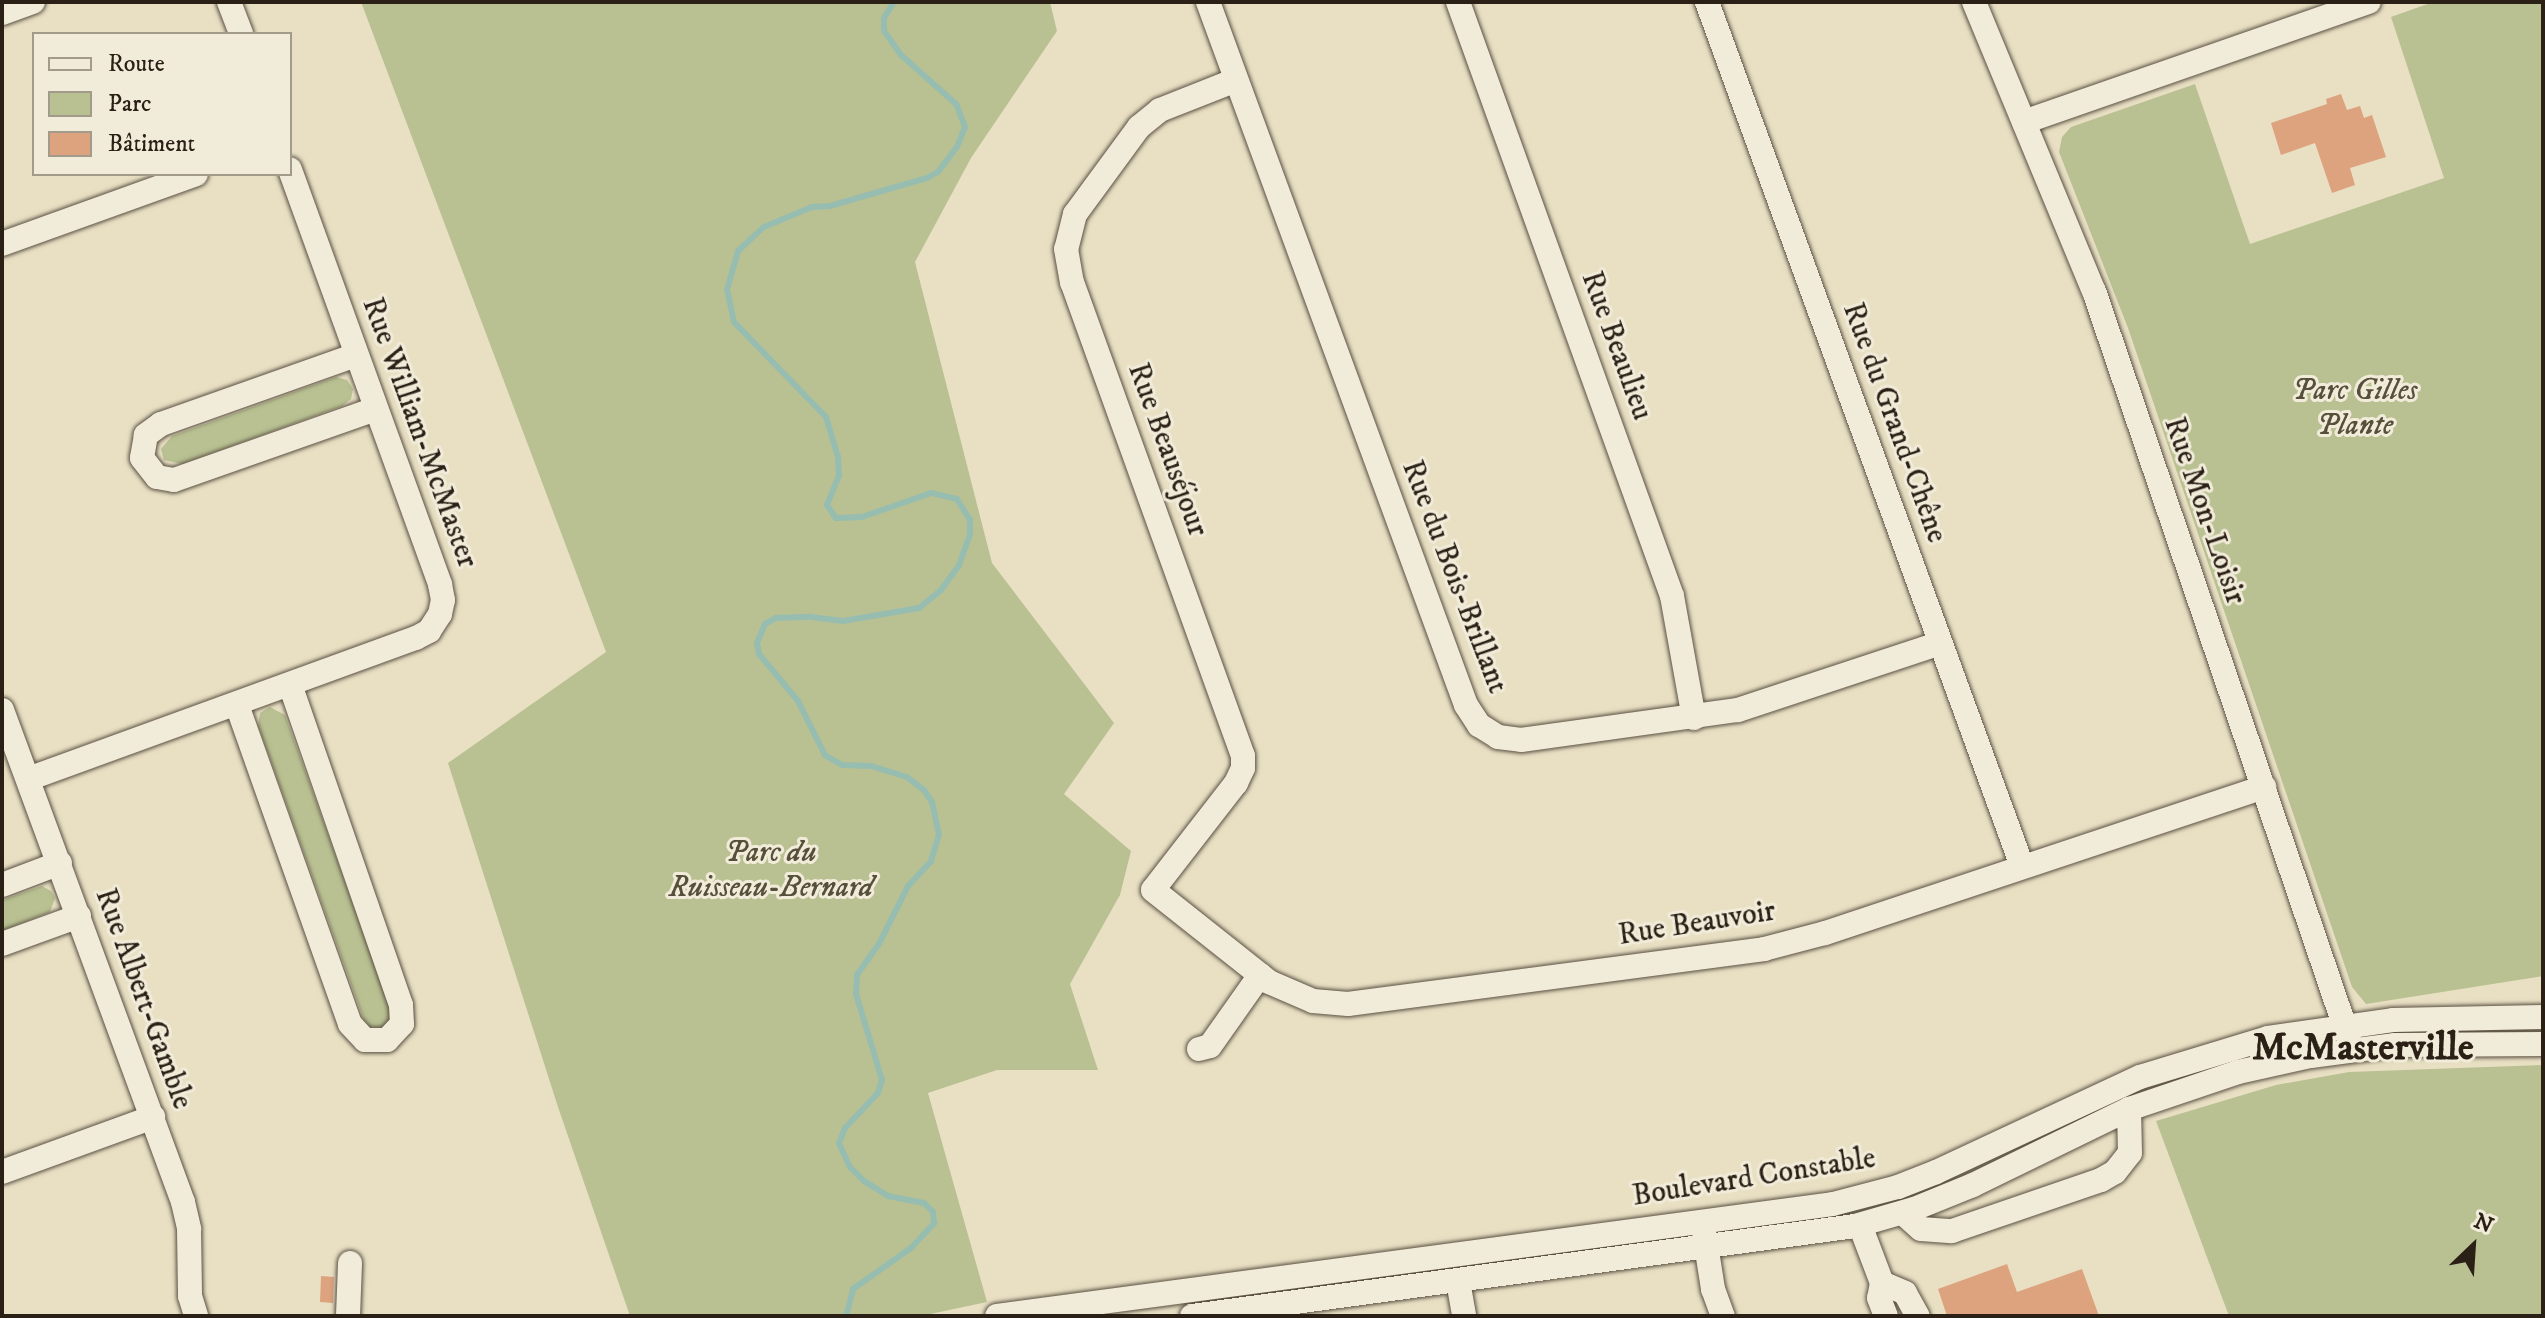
<!DOCTYPE html>
<meta charset="utf-8">
<style>
body{margin:0}
#map{position:relative;width:2545px;height:1318px;overflow:hidden;background:#e9e0c4;font-family:"IM FELL DW Pica",serif}
div>[style]{position:absolute}
.green>*{inset:0;background:#b9c192}
.stream>*{height:6px;margin:-3px;padding:0 3px;transform-origin:3px;border-radius:3px;background:#97bdb1}
.building>*{inset:0;background:#dda27e}
.roads{filter:drop-shadow(0 0 2px #5a5042) drop-shadow(0 0 2px #5a5042)}
.minor>*{height:24px;margin:-12px;padding:0 12px;transform-origin:12px;border-radius:12px;background:#f1ebd9}
span{translate:-50% -50%;white-space:nowrap;text-align:center;line-height:1.15;-webkit-text-stroke:6px #f1ebd9;paint-order:stroke}
.street-label{font-size:30px;color:#2b2016}
.park-label{font-size:30px;color:#56503b;font-style:italic}
.district-label{font-size:38px;color:#2b2016;font-weight:700}
.frame{position:absolute;inset:0;border:4px solid #2b2016;pointer-events:none}
.legend{position:absolute;left:32px;top:32px;width:260px;height:144px;box-sizing:border-box;background:#f1ebd9;border:2px solid #a29a8b;margin:0;padding:10px 14px;list-style:none;font-size:24px;color:#2b2016}
.legend li{display:flex;align-items:center;gap:16px;height:40px}
.legend b{width:40px;border:2px solid #a29a8b}
.north{position:absolute;left:2433px;top:1206px;width:80px;height:80px;-webkit-text-stroke:6px #f1ebd9;paint-order:stroke;rotate:25deg;font-size:22px;font-weight:700;line-height:32px;text-align:center;color:#2b2016}
.north::after{content:'';display:block;margin:auto;width:28px;height:36px;background:#2b2016;clip-path:polygon(50% 0,100% 100%,50% 72%,0 100%)}
</style>
<div id="map">
<div class="green">
<i style="clip-path:polygon(361px 2px,1050px 2px,1057px 31px,971px 158px,915px 262px,992px 563px,1114px 723px,1064px 794px,1131px 851px,1120px 895px,1070px 984px,1098px 1070px,997px 1070px,928px 1093px,987px 1302px,921px 1316px,630px 1316px,558px 1107px,448px 763px,606px 652px)"></i>
<i style="clip-path:polygon(2433px 2px,2543px 2px,2543px 976px,2366px 1004px,2352px 987px,2128px 328px,2059px 152px,2062px 137px,2071px 127px,2195px 84px,2250px 244px,2444px 178px,2391px 17px)"></i>
<i style="clip-path:polygon(336px 377px,347px 380px,353px 389px,351px 399px,342px 406px,182px 464px,164px 460px,161px 449px,172px 436px)"></i>
<i style="clip-path:polygon(270px 707px,285px 715px,390px 1007px,391px 1020px,382px 1028px,369px 1027px,364px 1020px,258px 725px,260px 713px)"></i>
<i style="clip-path:polygon(42px 886px,51px 891px,55px 898px,50px 912px,2px 931px,2px 900px)"></i>
<i style="clip-path:polygon(2543px 1065px,2543px 1316px,2229px 1316px,2156px 1121px,2276px 1085px,2349px 1072px)"></i>
</div>
<div class="stream">
<i style="left:846px;top:1316px;width:28px;rotate:-75deg"></i>
<i style="left:853px;top:1289px;width:71px;rotate:-35.3deg"></i>
<i style="left:911px;top:1248px;width:34px;rotate:-47deg"></i>
<i style="left:934px;top:1223px;width:11px;rotate:-95deg"></i>
<i style="left:933px;top:1212px;width:13px;rotate:-135deg"></i>
<i style="left:924px;top:1203px;width:37px;rotate:-169deg"></i>
<i style="left:888px;top:1196px;width:28px;rotate:-148deg"></i>
<i style="left:864px;top:1181px;width:20px;rotate:-135deg"></i>
<i style="left:850px;top:1167px;width:26px;rotate:-115deg"></i>
<i style="left:839px;top:1143px;width:16px;rotate:-68deg"></i>
<i style="left:845px;top:1128px;width:48px;rotate:-46.7deg"></i>
<i style="left:878px;top:1093px;width:14px;rotate:-73deg"></i>
<i style="left:882px;top:1080px;width:90px;rotate:-106.8deg"></i>
<i style="left:856px;top:994px;width:19px;rotate:-87deg"></i>
<i style="left:857px;top:975px;width:38px;rotate:-55deg"></i>
<i style="left:879px;top:944px;width:65px;rotate:-63.4deg"></i>
<i style="left:908px;top:886px;width:34px;rotate:-47deg"></i>
<i style="left:931px;top:861px;width:27px;rotate:-73deg"></i>
<i style="left:939px;top:835px;width:34px;rotate:-102deg"></i>
<i style="left:932px;top:802px;width:14px;rotate:-124deg"></i>
<i style="left:924px;top:790px;width:21px;rotate:-143deg"></i>
<i style="left:907px;top:777px;width:38px;rotate:-163deg"></i>
<i style="left:871px;top:766px;width:29px;rotate:-178deg"></i>
<i style="left:842px;top:765px;width:20px;rotate:-150deg"></i>
<i style="left:825px;top:755px;width:60px;rotate:-116.6deg"></i>
<i style="left:798px;top:701px;width:61px;rotate:-129.7deg"></i>
<i style="left:759px;top:654px;width:11px;rotate:-100deg"></i>
<i style="left:757px;top:643px;width:21px;rotate:-67deg"></i>
<i style="left:765px;top:624px;width:13px;rotate:-29deg"></i>
<i style="left:776px;top:618px;width:35px;rotate:-2deg"></i>
<i style="left:811px;top:617px;width:32px;rotate:7deg"></i>
<i style="left:843px;top:621px;width:77px;rotate:-9.7deg"></i>
<i style="left:919px;top:608px;width:28px;rotate:-39deg"></i>
<i style="left:941px;top:590px;width:31px;rotate:-54deg"></i>
<i style="left:959px;top:565px;width:33px;rotate:-70deg"></i>
<i style="left:970px;top:534px;width:14px;rotate:-90deg"></i>
<i style="left:970px;top:520px;width:25px;rotate:-122deg"></i>
<i style="left:957px;top:499px;width:27px;rotate:-167deg"></i>
<i style="left:931px;top:493px;width:73px;rotate:160.8deg"></i>
<i style="left:862px;top:517px;width:26px;rotate:178deg"></i>
<i style="left:836px;top:518px;width:16px;rotate:-125deg"></i>
<i style="left:827px;top:505px;width:31px;rotate:-68deg"></i>
<i style="left:839px;top:476px;width:19px;rotate:-93deg"></i>
<i style="left:838px;top:457px;width:42px;rotate:-106.7deg"></i>
<i style="left:826px;top:417px;width:132px;rotate:-134.1deg"></i>
<i style="left:734px;top:322px;width:33px;rotate:-102deg"></i>
<i style="left:727px;top:290px;width:41px;rotate:-74.2deg"></i>
<i style="left:738px;top:251px;width:35px;rotate:-43deg"></i>
<i style="left:764px;top:227px;width:52px;rotate:-22.6deg"></i>
<i style="left:812px;top:207px;width:18px;rotate:-3deg"></i>
<i style="left:830px;top:206px;width:101px;rotate:-16.1deg"></i>
<i style="left:927px;top:178px;width:13px;rotate:-29deg"></i>
<i style="left:938px;top:172px;width:31px;rotate:-53deg"></i>
<i style="left:957px;top:147px;width:22px;rotate:-68deg"></i>
<i style="left:965px;top:127px;width:25px;rotate:-111deg"></i>
<i style="left:956px;top:104px;width:74px;rotate:-138.3deg"></i>
<i style="left:901px;top:55px;width:29px;rotate:-125deg"></i>
<i style="left:884px;top:31px;width:13px;rotate:-90deg"></i>
<i style="left:884px;top:18px;width:19px;rotate:-58deg"></i>
</div>
<div class="building">
<i style="clip-path:polygon(2341px 94px,2347px 110px,2360px 106px,2364px 118px,2372px 115px,2386px 157px,2350px 168px,2355px 185px,2332px 193px,2315px 143px,2281px 155px,2271px 123px,2327px 104px,2326px 99px)"></i>
<i style="clip-path:polygon(2007px 1264px,2017px 1292px,2082px 1269px,2099px 1316px,1947px 1316px,1938px 1289px)"></i>
<i style="clip-path:polygon(321px 1276px,334px 1277px,333px 1303px,320px 1302px)"></i>
</div>
<div class="roads">
<div class="minor">
<i style="left:229px;top:2px;width:34px;rotate:69deg"></i>
<i style="left:1208px;top:2px;width:749px;rotate:69.85deg"></i>
<i style="left:1466px;top:705px;width:24px;rotate:57deg"></i>
<i style="left:1479px;top:725px;width:22px;rotate:32deg"></i>
<i style="left:1498px;top:737px;width:23px;rotate:7deg"></i>
<i style="left:1521px;top:740px;width:219px;rotate:-7.9deg"></i>
<i style="left:1738px;top:710px;width:213px;rotate:-18.3deg"></i>
<i style="left:1458px;top:2px;width:631px;rotate:70.19deg"></i>
<i style="left:1672px;top:596px;width:124px;rotate:79.8deg"></i>
<i style="left:1707px;top:2px;width:920px;rotate:69.97deg"></i>
<i style="left:1974px;top:2px;width:313px;rotate:67.5deg"></i>
<i style="left:2094px;top:291px;width:790px;rotate:71.18deg"></i>
<i style="left:2px;top:13px;width:33px;rotate:-20deg"></i>
<i style="left:1236px;top:80px;width:82px;rotate:158.5deg"></i>
<i style="left:1160px;top:110px;width:27px;rotate:141deg"></i>
<i style="left:1139px;top:127px;width:108px;rotate:126.3deg"></i>
<i style="left:1075px;top:214px;width:36px;rotate:104deg"></i>
<i style="left:1066px;top:249px;width:34px;rotate:80deg"></i>
<i style="left:1072px;top:282px;width:504px;rotate:70.16deg"></i>
<i style="left:1243px;top:756px;width:12px;rotate:90deg"></i>
<i style="left:1243px;top:768px;width:17px;rotate:115deg"></i>
<i style="left:1236px;top:783px;width:135px;rotate:127.8deg"></i>
<i style="left:1153px;top:890px;width:148px;rotate:38.4deg"></i>
<i style="left:1269px;top:982px;width:48px;rotate:23.4deg"></i>
<i style="left:1313px;top:1001px;width:35px;rotate:5deg"></i>
<i style="left:1348px;top:1004px;width:420px;rotate:-7.5deg"></i>
<i style="left:1764px;top:949px;width:63px;rotate:-14.7deg"></i>
<i style="left:1825px;top:933px;width:463px;rotate:-18.4deg"></i>
<i style="left:2024px;top:122px;width:365px;rotate:-19.2deg"></i>
<i style="left:2px;top:244px;width:206px;rotate:-19.8deg"></i>
<i style="left:356px;top:355px;width:207px;rotate:160.5deg"></i>
<i style="left:161px;top:424px;width:19px;rotate:144deg"></i>
<i style="left:146px;top:435px;width:23px;rotate:100deg"></i>
<i style="left:142px;top:458px;width:24px;rotate:52deg"></i>
<i style="left:157px;top:477px;width:17px;rotate:10deg"></i>
<i style="left:174px;top:480px;width:214px;rotate:-19.4deg"></i>
<i style="left:237px;top:705px;width:338px;rotate:70.5deg"></i>
<i style="left:350px;top:1024px;width:22px;rotate:47deg"></i>
<i style="left:365px;top:1040px;width:22px"></i>
<i style="left:387px;top:1040px;width:22px;rotate:-47deg"></i>
<i style="left:402px;top:1024px;width:19px;rotate:-93deg"></i>
<i style="left:401px;top:1005px;width:339px;rotate:-109.1deg"></i>
<i style="left:2px;top:710px;width:524px;rotate:69.8deg"></i>
<i style="left:183px;top:1202px;width:28px;rotate:77deg"></i>
<i style="left:189px;top:1229px;width:67px;rotate:89.1deg"></i>
<i style="left:190px;top:1296px;width:21px;rotate:73deg"></i>
<i style="left:28px;top:779px;width:413px;rotate:-20deg"></i>
<i style="left:416px;top:638px;width:15px;rotate:-28deg"></i>
<i style="left:429px;top:631px;width:20px;rotate:-57deg"></i>
<i style="left:440px;top:614px;width:14px;rotate:-78deg"></i>
<i style="left:443px;top:600px;width:16px;rotate:-101deg"></i>
<i style="left:440px;top:584px;width:441px;rotate:-109.9deg"></i>
<i style="left:2px;top:885px;width:62px;rotate:-20.8deg"></i>
<i style="left:2px;top:944px;width:82px;rotate:-20deg"></i>
<i style="left:1199px;top:1049px;width:11px;rotate:-15deg"></i>
<i style="left:1210px;top:1046px;width:87px;rotate:-54.8deg"></i>
<i style="left:2px;top:1172px;width:161px;rotate:-20deg"></i>
<i style="left:1903px;top:1213px;width:24px;rotate:42deg"></i>
<i style="left:1921px;top:1229px;width:31px;rotate:4deg"></i>
<i style="left:1952px;top:1231px;width:157px;rotate:-18.9deg"></i>
<i style="left:2101px;top:1180px;width:16px;rotate:-30deg"></i>
<i style="left:2115px;top:1172px;width:24px;rotate:-52deg"></i>
<i style="left:2130px;top:1153px;width:44px;rotate:-91.3deg"></i>
<i style="left:1860px;top:1225px;width:62px;rotate:69.2deg"></i>
<i style="left:1882px;top:1283px;width:15px;rotate:101deg"></i>
<i style="left:1879px;top:1298px;width:19px;rotate:69deg"></i>
<i style="left:1704px;top:1232px;width:58px;rotate:81deg"></i>
<i style="left:1713px;top:1289px;width:29px;rotate:70deg"></i>
<i style="left:1458px;top:1281px;width:36px;rotate:80deg"></i>
<i style="left:1882px;top:1283px;width:25px;rotate:23deg"></i>
<i style="left:1905px;top:1293px;width:26px;rotate:61deg"></i>
<i style="left:348px;top:1316px;width:53px;rotate:-87.8deg"></i>
<i style="left:997px;top:1316px;width:843px;rotate:-7.63deg"></i>
<i style="left:1833px;top:1204px;width:67px;rotate:-14.7deg"></i>
<i style="left:1898px;top:1187px;width:41px;rotate:-21.5deg"></i>
<i style="left:1936px;top:1172px;width:225px;rotate:-25deg"></i>
<i style="left:2140px;top:1077px;width:134px;rotate:-16.9deg"></i>
<i style="left:2268px;top:1038px;width:126px;rotate:-8.2deg"></i>
<i style="left:2393px;top:1020px;width:150px;rotate:-1.1deg"></i>
<i style="left:1192px;top:1316px;width:669px;rotate:-7.73deg"></i>
<i style="left:1855px;top:1226px;width:61px;rotate:-16.1deg"></i>
<i style="left:1914px;top:1209px;width:64px;rotate:-22.1deg"></i>
<i style="left:1973px;top:1185px;width:174px;rotate:-26deg"></i>
<i style="left:2129px;top:1109px;width:115px;rotate:-18.7deg"></i>
<i style="left:2238px;top:1072px;width:75px;rotate:-12.4deg"></i>
<i style="left:2311px;top:1056px;width:85px;rotate:-7.5deg"></i>
<i style="left:2395px;top:1045px;width:148px;rotate:-0.4deg"></i>
</div>
</div>
<div class="street-label">
<span style="left:1616px;top:346px;rotate:70deg">Rue Beaulieu</span>
<span style="left:1894px;top:423px;rotate:70deg">Rue du Grand-Chêne</span>
<span style="left:419px;top:433px;rotate:70deg">Rue William-McMaster</span>
<span style="left:1167px;top:450px;rotate:70deg">Rue Beauséjour</span>
<span style="left:2204px;top:511px;rotate:71deg">Rue Mon-Loisir</span>
<span style="left:1454px;top:577px;rotate:69deg">Rue du Bois-Brillant</span>
<span style="left:1697px;top:924px;rotate:-9deg">Rue Beauvoir</span>
<span style="left:143px;top:999px;rotate:70deg">Rue Albert-Gamble</span>
<span style="left:1754px;top:1178px;rotate:-9deg">Boulevard Constable</span>
</div>
<div class="park-label">
<span style="left:2355px;top:408px">Parc Gilles<br>Plante</span>
<span style="left:771px;top:870px">Parc du<br>Ruisseau-Bernard</span>
</div>
<div class="district-label">
<span style="left:2363px;top:1049px">McMasterville</span>
</div>
<div class="frame"></div>
<ul class="legend">
<li><b style="height:10px;background:#f1ebd9"></b>Route</li>
<li><b style="height:22px;background:#b9c192"></b>Parc</li>
<li><b style="height:22px;background:#dda27e"></b>Bâtiment</li>
</ul>
<div class="north">N</div>
</div>
